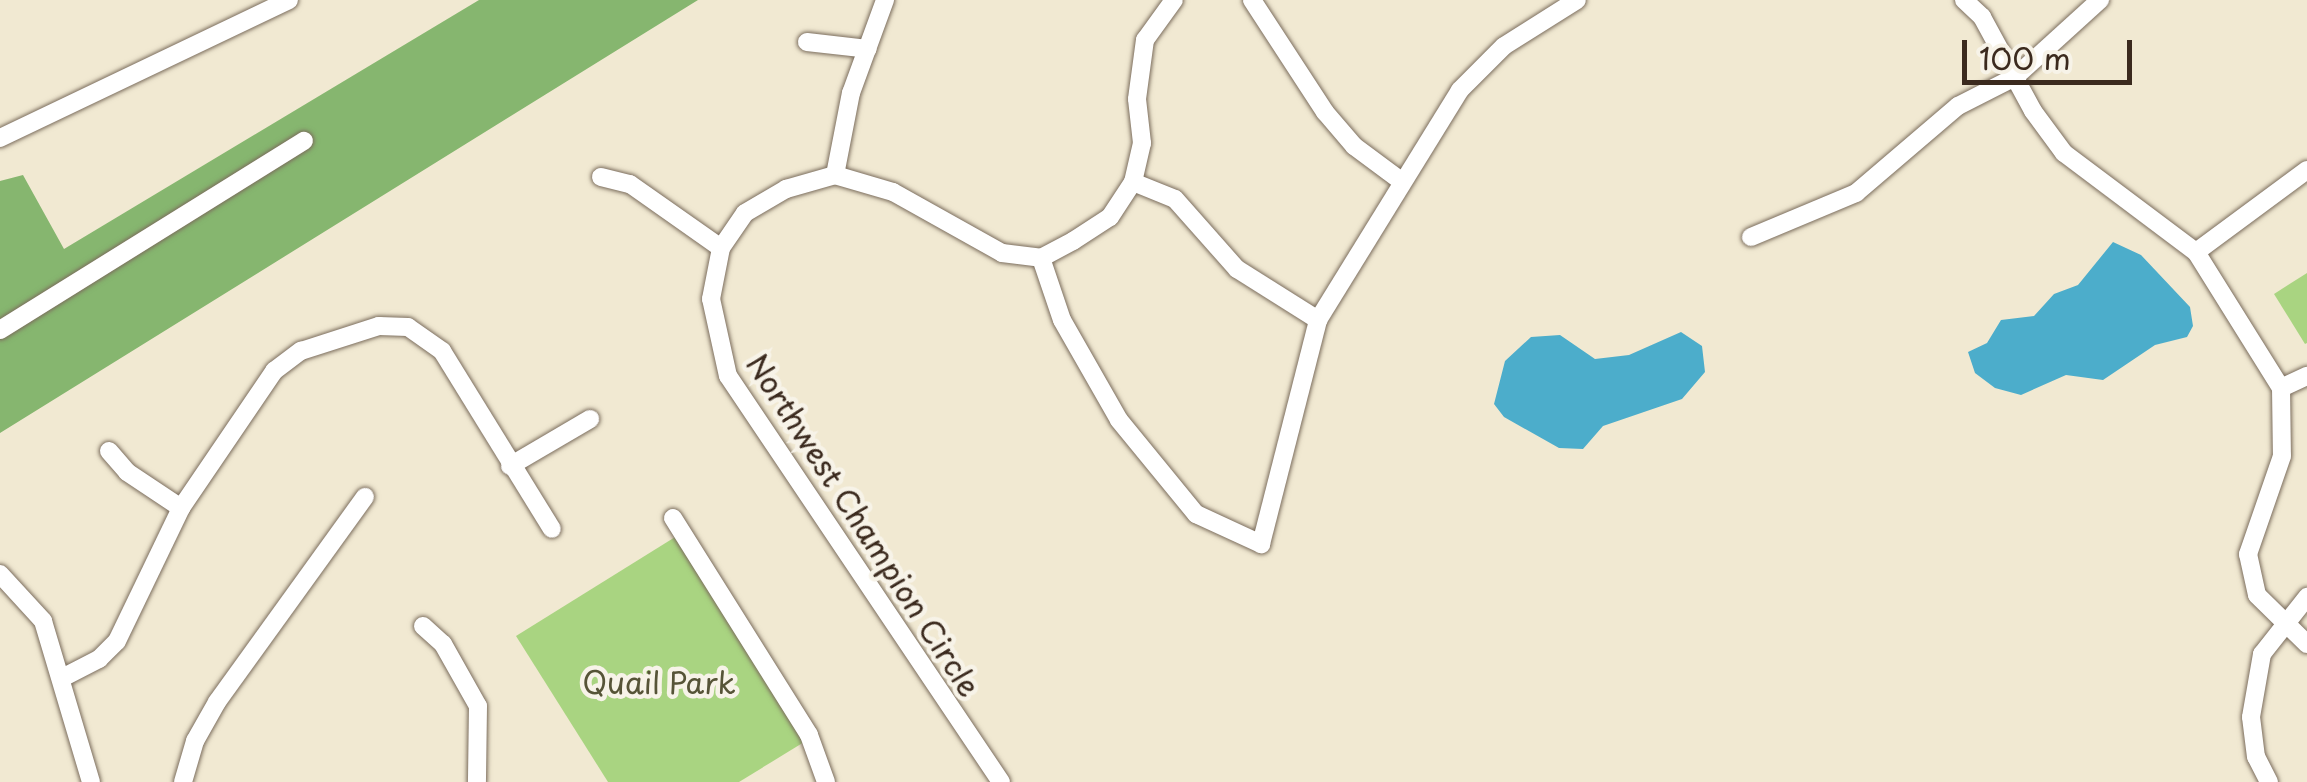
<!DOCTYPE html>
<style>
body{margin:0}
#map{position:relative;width:2307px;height:782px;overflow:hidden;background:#f1e9d2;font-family:"Playpen Sans",sans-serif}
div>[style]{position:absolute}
.green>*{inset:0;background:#a9d481}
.forest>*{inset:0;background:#86b66f}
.water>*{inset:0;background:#4cadcb}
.roads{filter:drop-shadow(0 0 2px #7b6d5d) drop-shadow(0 0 2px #7b6d5d)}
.minor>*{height:18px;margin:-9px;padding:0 9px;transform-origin:9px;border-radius:9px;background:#fff}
span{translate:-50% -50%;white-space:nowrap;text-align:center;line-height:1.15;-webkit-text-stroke:9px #f7f3e8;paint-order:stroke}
.street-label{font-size:30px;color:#3b2a1e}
.park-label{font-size:30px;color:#565437}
.scale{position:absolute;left:1962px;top:40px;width:170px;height:45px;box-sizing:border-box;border:5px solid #3b2a1e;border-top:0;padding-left:12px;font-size:30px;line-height:35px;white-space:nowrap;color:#3b2a1e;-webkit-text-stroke:8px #f7f3e8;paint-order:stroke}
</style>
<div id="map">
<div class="green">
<i style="clip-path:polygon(2307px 273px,2307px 343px,2305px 344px,2274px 294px)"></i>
<i style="clip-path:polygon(680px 534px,809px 739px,739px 782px,608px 782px,516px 636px)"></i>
</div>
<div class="forest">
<i style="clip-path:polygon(479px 0,698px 0,0 433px,0 181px,23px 175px,64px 249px)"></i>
</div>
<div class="water">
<i style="clip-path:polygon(2113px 242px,2141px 255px,2190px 307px,2193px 326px,2187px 337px,2155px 345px,2103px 380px,2066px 375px,2021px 395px,1995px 388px,1975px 373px,1968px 352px,1987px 343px,2001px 320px,2034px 316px,2054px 294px,2078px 285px)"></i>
<i style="clip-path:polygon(1681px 332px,1702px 346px,1705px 372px,1682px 399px,1603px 426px,1583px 449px,1559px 448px,1504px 417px,1494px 404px,1505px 361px,1531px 337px,1560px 335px,1595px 359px,1629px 355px)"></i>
</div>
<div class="roads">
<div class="minor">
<i style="left:1252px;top:0;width:134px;rotate:56.9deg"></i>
<i style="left:1325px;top:112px;width:45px;rotate:49.5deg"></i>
<i style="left:1354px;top:146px;width:57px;rotate:36.5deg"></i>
<i style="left:1964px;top:0;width:25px;rotate:43deg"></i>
<i style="left:1982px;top:17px;width:107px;rotate:61.5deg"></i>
<i style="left:2033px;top:111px;width:52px;rotate:53.6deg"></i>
<i style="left:2064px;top:153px;width:165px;rotate:36.9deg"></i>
<i style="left:2196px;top:252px;width:160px;rotate:58deg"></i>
<i style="left:2281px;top:388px;width:68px;rotate:89.2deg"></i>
<i style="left:2282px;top:456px;width:104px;rotate:109.1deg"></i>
<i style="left:2248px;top:554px;width:42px;rotate:77.6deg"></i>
<i style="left:2257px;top:595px;width:70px;rotate:44.4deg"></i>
<i style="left:807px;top:42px;width:61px;rotate:6.5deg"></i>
<i style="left:0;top:138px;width:320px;rotate:-25.5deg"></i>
<i style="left:835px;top:175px;width:84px;rotate:-79deg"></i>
<i style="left:851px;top:93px;width:99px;rotate:-69.9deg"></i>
<i style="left:601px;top:177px;width:30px;rotate:14deg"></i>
<i style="left:630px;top:184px;width:111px;rotate:35.1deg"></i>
<i style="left:1133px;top:182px;width:45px;rotate:22deg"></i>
<i style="left:1175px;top:199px;width:94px;rotate:48.5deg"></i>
<i style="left:1237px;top:269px;width:96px;rotate:32.2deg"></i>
<i style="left:1751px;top:237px;width:114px;rotate:-22.7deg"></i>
<i style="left:1856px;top:193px;width:134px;rotate:-40.5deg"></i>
<i style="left:1958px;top:106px;width:64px;rotate:-27deg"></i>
<i style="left:2015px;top:77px;width:115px;rotate:-42.2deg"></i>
<i style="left:2196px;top:252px;width:138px;rotate:-36.5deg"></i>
<i style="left:1041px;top:258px;width:65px;rotate:71.3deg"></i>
<i style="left:1062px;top:320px;width:115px;rotate:60.3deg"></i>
<i style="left:1119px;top:420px;width:122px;rotate:50.7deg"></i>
<i style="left:1196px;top:514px;width:72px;rotate:24.8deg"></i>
<i style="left:1261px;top:544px;width:231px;rotate:-75.7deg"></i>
<i style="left:1318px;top:320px;width:270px;rotate:-58.3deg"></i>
<i style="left:1460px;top:90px;width:62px;rotate:-45deg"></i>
<i style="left:1504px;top:46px;width:86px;rotate:-32.2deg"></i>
<i style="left:0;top:330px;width:358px;rotate:-31.9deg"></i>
<i style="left:2281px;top:388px;width:29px;rotate:-25deg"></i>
<i style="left:109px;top:451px;width:28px;rotate:49deg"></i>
<i style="left:127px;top:472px;width:65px;rotate:33.7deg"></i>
<i style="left:510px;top:466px;width:93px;rotate:-30.4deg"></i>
<i style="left:673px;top:518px;width:256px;rotate:57.9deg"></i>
<i style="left:809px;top:735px;width:50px;rotate:70.1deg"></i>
<i style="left:0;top:574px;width:64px;rotate:47.5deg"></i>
<i style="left:43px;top:621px;width:168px;rotate:73.4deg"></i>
<i style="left:423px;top:626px;width:27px;rotate:42deg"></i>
<i style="left:443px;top:644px;width:71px;rotate:60.6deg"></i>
<i style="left:478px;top:706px;width:76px;rotate:90.8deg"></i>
<i style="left:62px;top:678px;width:42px;rotate:-27.2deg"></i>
<i style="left:99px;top:659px;width:25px;rotate:-45deg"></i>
<i style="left:117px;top:641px;width:148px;rotate:-64.3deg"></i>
<i style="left:181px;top:508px;width:166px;rotate:-55.8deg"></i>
<i style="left:274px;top:371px;width:34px;rotate:-37deg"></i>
<i style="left:301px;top:351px;width:82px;rotate:-17.8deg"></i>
<i style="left:379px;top:326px;width:29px;rotate:2deg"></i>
<i style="left:408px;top:327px;width:42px;rotate:35.2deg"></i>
<i style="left:442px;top:351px;width:209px;rotate:58.3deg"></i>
<i style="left:183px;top:782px;width:43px;rotate:-73.7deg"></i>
<i style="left:195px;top:741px;width:45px;rotate:-60.6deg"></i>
<i style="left:217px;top:702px;width:253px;rotate:-54.2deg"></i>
<i style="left:1001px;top:782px;width:489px;rotate:-123.9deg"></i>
<i style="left:728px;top:376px;width:79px;rotate:-102.4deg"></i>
<i style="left:711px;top:299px;width:52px;rotate:-78.9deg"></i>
<i style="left:721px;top:248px;width:42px;rotate:-55.6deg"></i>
<i style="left:745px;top:213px;width:48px;rotate:-30.3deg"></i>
<i style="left:786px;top:189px;width:51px;rotate:-15.9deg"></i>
<i style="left:835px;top:175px;width:60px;rotate:16.3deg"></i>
<i style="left:893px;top:192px;width:125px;rotate:29.2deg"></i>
<i style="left:1002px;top:253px;width:39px;rotate:7deg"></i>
<i style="left:1041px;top:258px;width:36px;rotate:-28deg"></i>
<i style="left:1073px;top:241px;width:44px;rotate:-33deg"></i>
<i style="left:1110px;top:217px;width:42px;rotate:-56.7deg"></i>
<i style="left:1133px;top:182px;width:40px;rotate:-77deg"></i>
<i style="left:1142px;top:143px;width:44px;rotate:-96.5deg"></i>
<i style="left:1137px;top:99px;width:60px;rotate:-82.3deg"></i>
<i style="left:1145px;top:40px;width:49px;rotate:-54.1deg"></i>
<i style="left:2269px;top:782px;width:28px;rotate:-117deg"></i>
<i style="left:2256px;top:757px;width:40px;rotate:-97.1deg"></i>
<i style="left:2251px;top:717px;width:64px;rotate:-80.1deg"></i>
<i style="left:2262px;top:654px;width:73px;rotate:-51.7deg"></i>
</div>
</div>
<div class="street-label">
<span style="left:864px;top:525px;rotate:57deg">Northwest Champion Circle</span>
</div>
<div class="park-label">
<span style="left:659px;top:682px">Quail Park</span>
</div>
<div class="scale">100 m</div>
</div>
